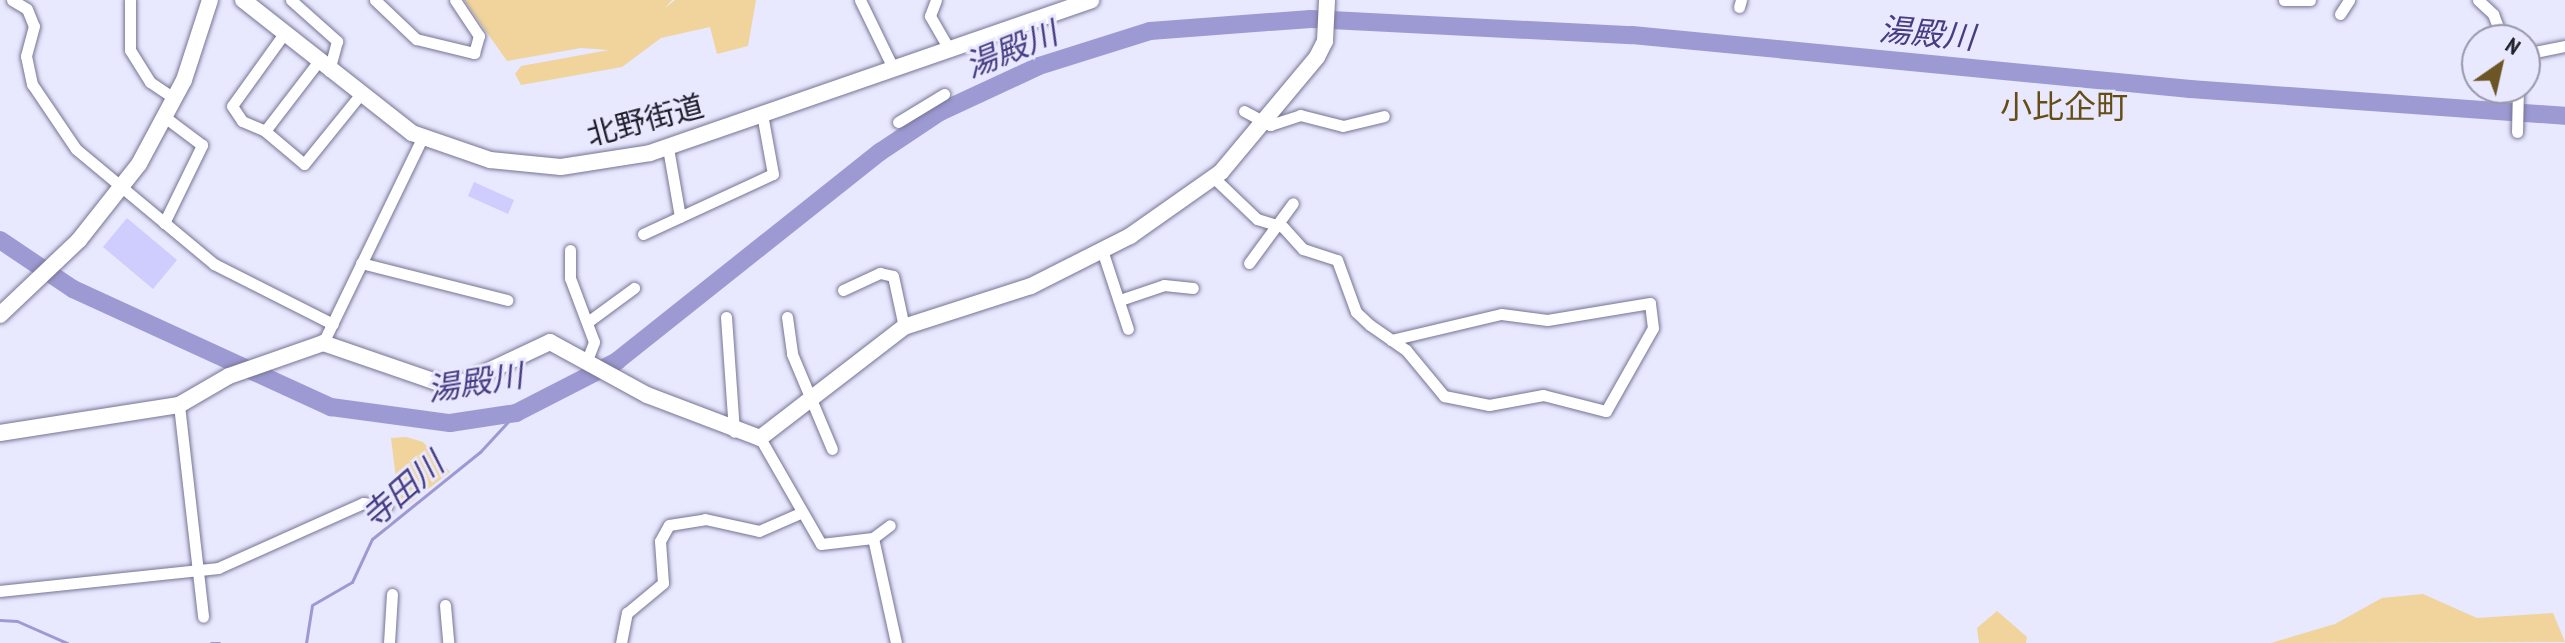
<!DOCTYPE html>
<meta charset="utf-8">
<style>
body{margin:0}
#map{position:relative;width:2565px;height:643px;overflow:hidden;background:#e8e8fe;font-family:"PT Sans Narrow","Noto Sans JP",sans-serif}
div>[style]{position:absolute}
.green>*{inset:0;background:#f0d49c}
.stream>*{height:3px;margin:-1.5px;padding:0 1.5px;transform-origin:1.5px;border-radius:1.5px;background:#9d9ad3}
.river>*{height:18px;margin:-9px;padding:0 9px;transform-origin:9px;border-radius:9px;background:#9d9ad3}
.building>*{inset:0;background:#cfcdfd}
.roads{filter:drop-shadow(0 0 2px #757494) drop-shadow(0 0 2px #757494)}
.street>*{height:11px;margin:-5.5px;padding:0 5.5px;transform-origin:5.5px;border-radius:5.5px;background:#fff}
.secondary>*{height:16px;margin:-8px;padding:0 8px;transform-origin:8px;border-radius:8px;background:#fff}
span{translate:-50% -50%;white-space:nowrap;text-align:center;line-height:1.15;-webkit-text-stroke:6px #e8e8fe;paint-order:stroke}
.street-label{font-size:30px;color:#20202d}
.water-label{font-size:32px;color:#453c81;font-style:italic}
.neighbourhood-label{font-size:32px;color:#664d13}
.north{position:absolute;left:2461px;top:24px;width:80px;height:80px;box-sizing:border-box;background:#e8e8fe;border:2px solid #9898aa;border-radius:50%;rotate:34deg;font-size:22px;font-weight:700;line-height:32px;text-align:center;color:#20202d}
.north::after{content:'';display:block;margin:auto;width:28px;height:36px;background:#6c5625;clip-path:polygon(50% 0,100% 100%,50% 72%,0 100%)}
</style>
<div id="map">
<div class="green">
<i style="clip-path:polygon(464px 0,672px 0,665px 8px,675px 0,756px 0,748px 46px,717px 54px,710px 27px,661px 38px,622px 67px,521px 85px,515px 74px,521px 66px,609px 50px,581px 48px,507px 61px)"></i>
<i style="clip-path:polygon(406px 437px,423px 442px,450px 472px,400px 511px,391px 438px)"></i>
<i style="clip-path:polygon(2423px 594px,2477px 618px,2553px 613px,2565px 642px,2271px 643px,2335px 624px,2382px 598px)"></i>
<i style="clip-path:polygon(1997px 611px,2027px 637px,2026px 643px,1979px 643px,1977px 628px)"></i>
</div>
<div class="stream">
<i style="left:0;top:620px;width:17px;rotate:3deg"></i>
<i style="left:17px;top:621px;width:55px;rotate:23.7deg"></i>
<i style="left:211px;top:643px;width:8px"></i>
<i style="left:306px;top:643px;width:38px;rotate:-81deg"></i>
<i style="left:312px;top:605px;width:46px;rotate:-29.9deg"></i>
<i style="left:352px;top:582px;width:47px;rotate:-65.1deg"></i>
<i style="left:372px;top:539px;width:139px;rotate:-38.9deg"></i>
<i style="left:480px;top:452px;width:53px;rotate:-47.3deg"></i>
</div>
<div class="river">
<i style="left:0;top:240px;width:88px;rotate:33.9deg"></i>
<i style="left:73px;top:289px;width:284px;rotate:24.6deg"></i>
<i style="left:331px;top:407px;width:120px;rotate:7.7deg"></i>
<i style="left:450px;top:423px;width:67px;rotate:-8.6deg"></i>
<i style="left:516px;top:413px;width:114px;rotate:-27.2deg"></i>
<i style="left:617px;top:361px;width:336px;rotate:-38.5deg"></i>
<i style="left:880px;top:152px;width:72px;rotate:-33.7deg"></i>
<i style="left:940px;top:112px;width:109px;rotate:-24.9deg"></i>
<i style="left:1039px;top:66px;width:116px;rotate:-17.5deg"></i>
<i style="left:1150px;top:31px;width:161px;rotate:-4.3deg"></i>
<i style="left:1311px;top:19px;width:321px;rotate:2.9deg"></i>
<i style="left:1632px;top:35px;width:561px;rotate:5.53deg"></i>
<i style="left:2190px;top:89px;width:376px;rotate:4.1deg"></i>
</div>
<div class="building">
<i style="clip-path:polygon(474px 182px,514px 200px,508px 214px,468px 196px)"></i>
<i style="clip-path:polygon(127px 218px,177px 260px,153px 289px,103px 247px)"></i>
</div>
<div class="roads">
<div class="street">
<i style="left:12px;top:0;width:17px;rotate:31deg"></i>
<i style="left:27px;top:9px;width:18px;rotate:68deg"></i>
<i style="left:34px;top:26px;width:31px;rotate:105deg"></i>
<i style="left:26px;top:56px;width:29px;rotate:78deg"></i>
<i style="left:32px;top:84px;width:78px;rotate:55.9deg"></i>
<i style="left:76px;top:149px;width:180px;rotate:39.8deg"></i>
<i style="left:214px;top:264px;width:133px;rotate:26.8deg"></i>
<i style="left:130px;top:0;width:50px;rotate:90deg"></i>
<i style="left:130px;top:50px;width:38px;rotate:58deg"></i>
<i style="left:150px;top:82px;width:30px;rotate:34deg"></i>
<i style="left:291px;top:0;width:62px;rotate:41.7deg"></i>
<i style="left:337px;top:41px;width:31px;rotate:105deg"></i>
<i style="left:375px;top:0;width:57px;rotate:43.6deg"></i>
<i style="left:416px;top:39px;width:60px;rotate:13.6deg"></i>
<i style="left:474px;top:53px;width:18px;rotate:-74deg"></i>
<i style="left:479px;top:36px;width:43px;rotate:-123.7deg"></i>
<i style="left:860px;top:0;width:73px;rotate:64.1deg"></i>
<i style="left:936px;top:0;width:17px;rotate:111deg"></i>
<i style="left:930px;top:16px;width:36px;rotate:60deg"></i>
<i style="left:2284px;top:0;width:26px"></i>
<i style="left:2478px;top:0;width:21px;rotate:43deg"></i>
<i style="left:2493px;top:14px;width:28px;rotate:69deg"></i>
<i style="left:1739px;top:7px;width:7px;rotate:-74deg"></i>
<i style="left:2340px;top:14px;width:17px;rotate:-57deg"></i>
<i style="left:283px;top:35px;width:87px;rotate:125.7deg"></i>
<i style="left:232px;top:106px;width:18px;rotate:56deg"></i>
<i style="left:242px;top:121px;width:25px;rotate:23deg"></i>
<i style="left:265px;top:131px;width:87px;rotate:-52.5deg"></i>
<i style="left:2525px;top:54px;width:41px;rotate:-11.3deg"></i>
<i style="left:1244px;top:111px;width:30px;rotate:28deg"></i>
<i style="left:1270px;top:125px;width:32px;rotate:-18deg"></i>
<i style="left:1300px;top:115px;width:44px;rotate:14.3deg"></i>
<i style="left:1343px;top:126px;width:42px;rotate:-13.7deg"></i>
<i style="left:898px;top:122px;width:54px;rotate:-31.3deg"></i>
<i style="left:265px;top:131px;width:51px;rotate:40.2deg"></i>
<i style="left:304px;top:164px;width:87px;rotate:-51deg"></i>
<i style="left:2517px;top:132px;width:44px;rotate:-88.7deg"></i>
<i style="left:668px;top:148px;width:70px;rotate:80.1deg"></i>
<i style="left:1213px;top:177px;width:61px;rotate:43.7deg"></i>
<i style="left:1257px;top:219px;width:27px;rotate:17deg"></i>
<i style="left:1283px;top:227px;width:30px;rotate:48deg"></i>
<i style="left:1303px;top:249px;width:36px;rotate:18deg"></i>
<i style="left:1337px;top:260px;width:55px;rotate:69.9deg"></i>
<i style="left:1356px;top:312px;width:19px;rotate:43deg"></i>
<i style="left:1370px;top:325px;width:44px;rotate:34.8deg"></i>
<i style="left:1406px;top:350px;width:60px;rotate:50.4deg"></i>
<i style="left:1444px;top:396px;width:46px;rotate:11.3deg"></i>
<i style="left:1489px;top:405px;width:55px;rotate:-10.5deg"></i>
<i style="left:1543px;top:395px;width:65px;rotate:14.3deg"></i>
<i style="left:1606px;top:411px;width:95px;rotate:-60.5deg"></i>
<i style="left:1653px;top:328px;width:25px;rotate:-97deg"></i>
<i style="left:1650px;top:303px;width:104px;rotate:170.6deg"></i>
<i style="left:1547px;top:320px;width:46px;rotate:-172.6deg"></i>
<i style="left:1501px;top:314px;width:113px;rotate:166.7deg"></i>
<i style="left:164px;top:223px;width:87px;rotate:-64deg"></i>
<i style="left:202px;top:145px;width:45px;rotate:-143.1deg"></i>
<i style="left:643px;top:234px;width:143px;rotate:-24.8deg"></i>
<i style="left:773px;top:174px;width:61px;rotate:-100.4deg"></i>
<i style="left:570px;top:250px;width:28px;rotate:90deg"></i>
<i style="left:570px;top:278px;width:68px;rotate:69.4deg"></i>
<i style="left:594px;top:342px;width:17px;rotate:111deg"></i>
<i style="left:1102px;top:250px;width:83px;rotate:71.8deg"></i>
<i style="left:361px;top:263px;width:151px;rotate:14.2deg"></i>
<i style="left:1249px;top:263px;width:74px;rotate:-53.7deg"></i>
<i style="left:843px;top:290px;width:41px;rotate:-24.7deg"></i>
<i style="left:880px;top:273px;width:13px;rotate:13deg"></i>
<i style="left:893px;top:276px;width:52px;rotate:77.8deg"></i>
<i style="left:1120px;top:300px;width:46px;rotate:-18.8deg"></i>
<i style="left:1164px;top:285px;width:29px;rotate:6deg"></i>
<i style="left:726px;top:317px;width:115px;rotate:86deg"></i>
<i style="left:787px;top:317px;width:37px;rotate:82deg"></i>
<i style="left:792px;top:354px;width:103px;rotate:67.2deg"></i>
<i style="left:589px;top:321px;width:56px;rotate:-36.3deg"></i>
<i style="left:323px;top:343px;width:228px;rotate:-64.2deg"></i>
<i style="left:179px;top:405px;width:213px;rotate:83.5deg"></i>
<i style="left:760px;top:438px;width:122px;rotate:60.1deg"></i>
<i style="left:821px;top:544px;width:52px;rotate:-6.6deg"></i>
<i style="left:873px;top:538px;width:21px;rotate:-37deg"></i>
<i style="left:873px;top:538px;width:107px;rotate:77.6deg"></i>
<i style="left:0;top:591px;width:219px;rotate:-6deg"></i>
<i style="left:218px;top:568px;width:159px;rotate:-24.1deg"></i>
<i style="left:363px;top:503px;width:24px;rotate:7deg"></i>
<i style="left:445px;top:605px;width:38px;rotate:85deg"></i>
<i style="left:389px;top:643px;width:49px;rotate:-86.5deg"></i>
<i style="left:621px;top:643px;width:31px;rotate:-79deg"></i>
<i style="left:627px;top:613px;width:47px;rotate:-39.8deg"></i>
<i style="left:663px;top:583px;width:42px;rotate:-94.1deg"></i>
<i style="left:660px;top:541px;width:18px;rotate:-61deg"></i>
<i style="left:669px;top:525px;width:36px;rotate:-9deg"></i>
<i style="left:705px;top:519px;width:55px;rotate:12.5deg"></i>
<i style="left:759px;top:531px;width:45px;rotate:-23.7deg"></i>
</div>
<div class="secondary">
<i style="left:243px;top:0;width:215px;rotate:38.2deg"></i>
<i style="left:412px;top:133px;width:83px;rotate:19.1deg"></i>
<i style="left:490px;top:160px;width:71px;rotate:5.6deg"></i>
<i style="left:561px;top:167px;width:90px;rotate:-8.9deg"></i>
<i style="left:650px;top:153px;width:467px;rotate:-19.1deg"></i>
<i style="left:0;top:315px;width:109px;rotate:-43.5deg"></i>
<i style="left:79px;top:240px;width:97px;rotate:-51.7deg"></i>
<i style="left:139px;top:164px;width:95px;rotate:-61.8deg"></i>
<i style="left:184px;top:80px;width:84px;rotate:-72deg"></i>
<i style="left:0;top:433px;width:181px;rotate:-8.9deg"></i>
<i style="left:179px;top:405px;width:58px;rotate:-30.1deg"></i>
<i style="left:229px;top:376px;width:100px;rotate:-19.3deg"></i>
<i style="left:323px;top:343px;width:129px;rotate:19deg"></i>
<i style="left:445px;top:385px;width:20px;rotate:-9deg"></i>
<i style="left:465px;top:382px;width:94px;rotate:-25.2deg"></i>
<i style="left:550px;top:342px;width:111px;rotate:28.7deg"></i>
<i style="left:647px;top:395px;width:121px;rotate:20.8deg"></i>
<i style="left:760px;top:438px;width:182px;rotate:-37.6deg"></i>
<i style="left:904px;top:327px;width:133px;rotate:-17.9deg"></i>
<i style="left:1031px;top:286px;width:111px;rotate:-26.8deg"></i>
<i style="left:1130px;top:236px;width:111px;rotate:-35.1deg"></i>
<i style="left:1221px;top:172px;width:150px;rotate:-50.1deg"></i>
<i style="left:1317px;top:57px;width:18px;rotate:-63deg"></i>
<i style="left:1325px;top:41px;width:41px;rotate:-87.2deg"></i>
</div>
</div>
<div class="street-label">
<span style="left:645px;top:120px;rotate:-15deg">北野街道</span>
</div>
<div class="water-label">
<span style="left:1927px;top:33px;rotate:5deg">湯殿川</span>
<span style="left:1011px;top:49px;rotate:-22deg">湯殿川</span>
<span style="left:475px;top:382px;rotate:-9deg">湯殿川</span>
<span style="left:402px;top:490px;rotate:-41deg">寺田川</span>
</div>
<div class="neighbourhood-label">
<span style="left:2064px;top:106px">小比企町</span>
</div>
<div class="north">N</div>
</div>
